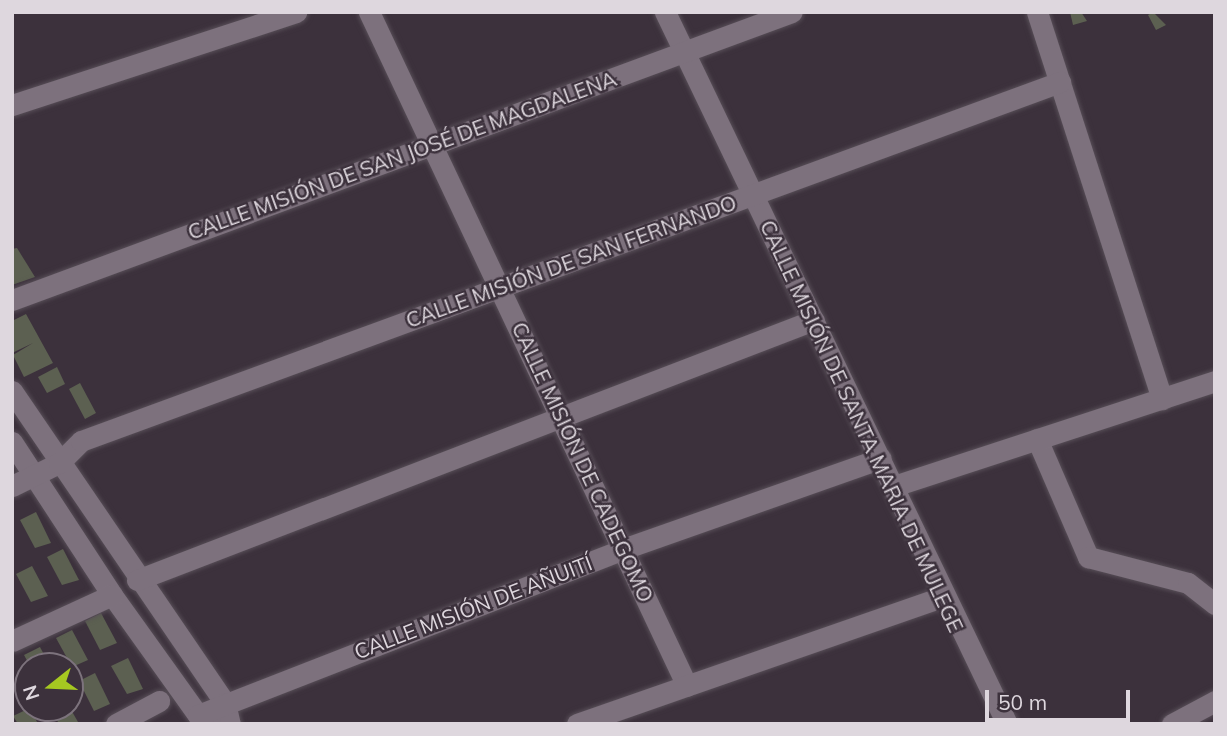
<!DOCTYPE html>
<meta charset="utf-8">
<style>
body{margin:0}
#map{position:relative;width:1227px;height:736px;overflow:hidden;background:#3c313c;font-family:Mulish,sans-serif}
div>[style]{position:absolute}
.building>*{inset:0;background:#5c6051}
.roads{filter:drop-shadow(0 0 2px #574e57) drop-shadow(0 0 2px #574e57)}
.minor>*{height:21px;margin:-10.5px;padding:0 10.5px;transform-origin:10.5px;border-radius:10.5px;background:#7d717d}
span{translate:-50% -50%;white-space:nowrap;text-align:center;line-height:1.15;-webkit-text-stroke:5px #3c313c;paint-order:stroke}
.street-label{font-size:21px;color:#ded7de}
.frame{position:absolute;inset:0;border:14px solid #ded7de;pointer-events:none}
.north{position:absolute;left:14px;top:652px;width:70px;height:70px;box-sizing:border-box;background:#3c313c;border:2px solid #7d737d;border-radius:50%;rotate:252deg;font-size:19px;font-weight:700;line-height:28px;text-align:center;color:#ded7de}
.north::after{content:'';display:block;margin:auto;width:24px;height:32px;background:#a6c821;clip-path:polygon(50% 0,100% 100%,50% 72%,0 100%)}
.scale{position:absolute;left:985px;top:690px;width:145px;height:32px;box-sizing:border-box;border:4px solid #ded7de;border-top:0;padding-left:9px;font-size:21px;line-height:24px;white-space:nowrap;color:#ded7de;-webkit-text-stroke:5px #3c313c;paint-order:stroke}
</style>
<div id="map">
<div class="building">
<i style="clip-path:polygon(1070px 12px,1081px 12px,1087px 21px,1073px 25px)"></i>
<i style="clip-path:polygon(1153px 12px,1166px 25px,1156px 30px,1148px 15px)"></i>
<i style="clip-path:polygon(17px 248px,35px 277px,12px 285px,12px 249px)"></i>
<i style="clip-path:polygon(26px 314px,53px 363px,24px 377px,13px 355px,33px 343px,12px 353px,12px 321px)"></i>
<i style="clip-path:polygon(57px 367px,65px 384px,47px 393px,38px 377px)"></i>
<i style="clip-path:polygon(80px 383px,96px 413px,85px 419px,69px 389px)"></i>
<i style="clip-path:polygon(36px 512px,51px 543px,35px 548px,20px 520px)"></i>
<i style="clip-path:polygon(63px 549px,79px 580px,62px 585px,47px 557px)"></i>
<i style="clip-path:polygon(32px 566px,48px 596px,31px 602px,16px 574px)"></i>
<i style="clip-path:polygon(101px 613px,117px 643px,100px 650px,85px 621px)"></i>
<i style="clip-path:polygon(72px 630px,88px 660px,72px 667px,56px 638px)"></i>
<i style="clip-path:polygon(40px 647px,50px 666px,30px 666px,24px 655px)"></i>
<i style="clip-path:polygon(128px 658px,143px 689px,127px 694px,111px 666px)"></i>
<i style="clip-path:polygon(95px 673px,110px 704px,94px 711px,79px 681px)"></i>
<i style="clip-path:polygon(30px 708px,38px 724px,18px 724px,13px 716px)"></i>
<i style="clip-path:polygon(51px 708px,70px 708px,78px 722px,59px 724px)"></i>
</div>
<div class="roads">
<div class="minor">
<i style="left:369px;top:12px;width:745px;rotate:64.74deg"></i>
<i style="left:665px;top:12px;width:790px;rotate:64.34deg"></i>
<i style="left:1037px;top:12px;width:407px;rotate:72.1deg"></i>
<i style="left:12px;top:105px;width:299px;rotate:-18.1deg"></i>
<i style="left:12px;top:300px;width:831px;rotate:-20.27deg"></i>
<i style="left:12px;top:391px;width:378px;rotate:55.7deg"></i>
<i style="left:225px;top:703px;width:22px;rotate:77deg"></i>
<i style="left:1037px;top:439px;width:129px;rotate:66.6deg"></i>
<i style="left:1088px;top:557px;width:103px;rotate:14.6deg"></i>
<i style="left:1188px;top:583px;width:34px;rotate:38deg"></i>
<i style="left:12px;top:442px;width:183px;rotate:56.8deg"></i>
<i style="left:112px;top:595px;width:148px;rotate:54.4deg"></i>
<i style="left:198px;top:715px;width:14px;rotate:30deg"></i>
<i style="left:12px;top:486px;width:52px;rotate:-26.1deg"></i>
<i style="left:59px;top:463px;width:31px;rotate:-45deg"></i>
<i style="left:81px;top:441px;width:1043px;rotate:-20.14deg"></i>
<i style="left:894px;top:486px;width:338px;rotate:-18.1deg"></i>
<i style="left:137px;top:580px;width:725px;rotate:-21.01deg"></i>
<i style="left:12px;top:641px;width:110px;rotate:-24.7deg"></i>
<i style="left:198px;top:715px;width:459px;rotate:-21.3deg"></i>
<i style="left:626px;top:548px;width:270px;rotate:-19.4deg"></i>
<i style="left:116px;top:724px;width:49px;rotate:-28.1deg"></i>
<i style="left:577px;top:724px;width:386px;rotate:-19.2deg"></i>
<i style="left:1172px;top:724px;width:49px;rotate:-28.1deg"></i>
</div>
</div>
<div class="street-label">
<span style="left:402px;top:155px;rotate:-20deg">CALLE MISIÓN DE SAN JOSÉ DE MAGDALENA</span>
<span style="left:571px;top:261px;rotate:-20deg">CALLE MISIÓN DE SAN FERNANDO</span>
<span style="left:862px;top:426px;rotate:65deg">CALLE MISIÓN DE SANTA MARIA DE MULEGE</span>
<span style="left:583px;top:462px;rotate:65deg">CALLE MISIÓN DE CADEGOMO</span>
<span style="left:473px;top:607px;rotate:-21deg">CALLE MISIÓN DE AÑUITÍ</span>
</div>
<div class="frame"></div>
<div class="north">N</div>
<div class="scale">50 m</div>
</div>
